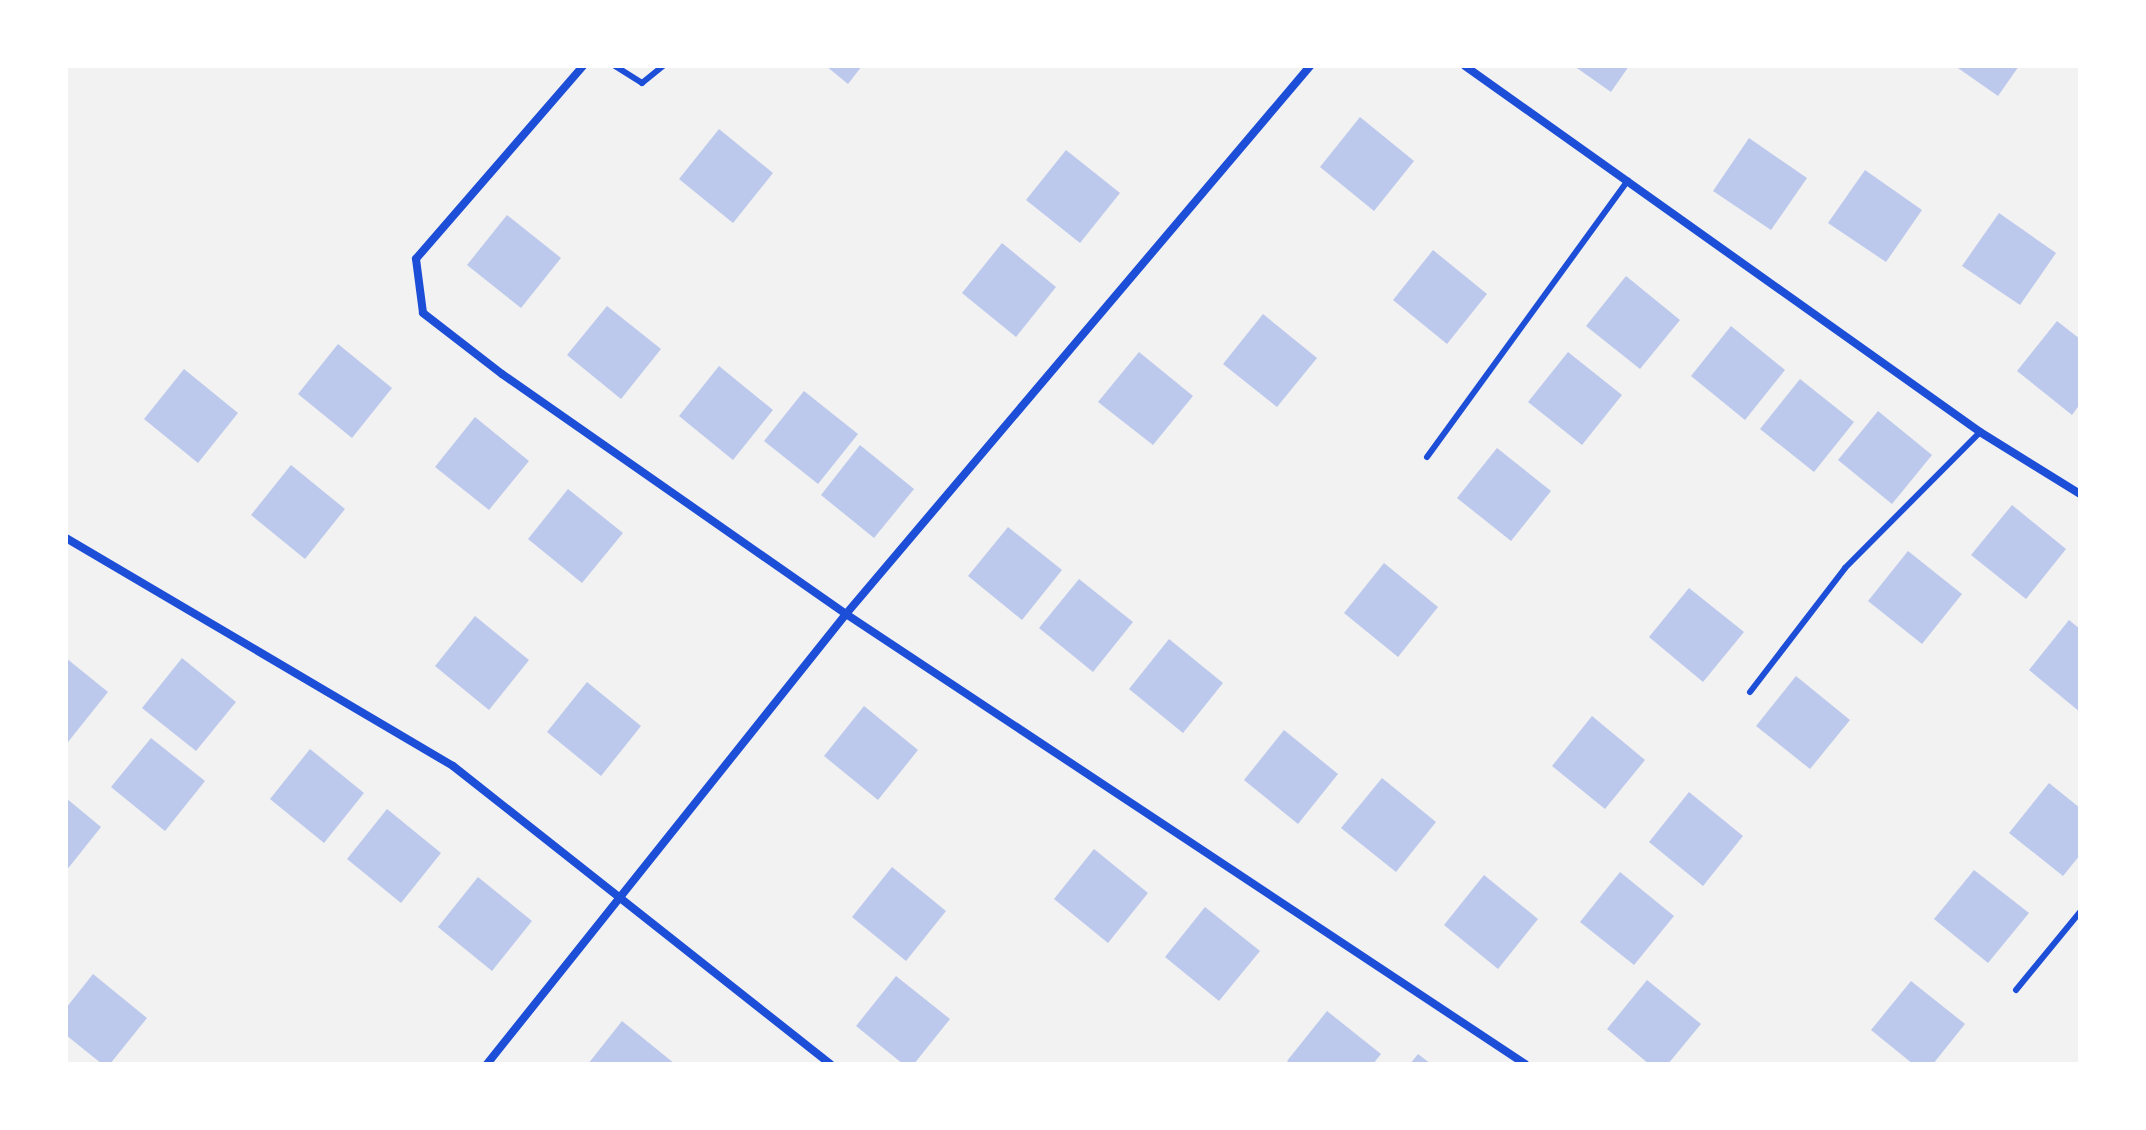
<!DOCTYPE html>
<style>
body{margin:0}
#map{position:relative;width:2146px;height:1130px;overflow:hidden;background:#f2f2f2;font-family:"Sofia Sans Condensed",sans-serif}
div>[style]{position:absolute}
.building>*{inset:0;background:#bdc9ec}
.service>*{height:6px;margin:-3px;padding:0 3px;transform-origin:3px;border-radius:3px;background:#1d4ed8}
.minor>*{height:8px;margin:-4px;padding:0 4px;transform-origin:4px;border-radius:4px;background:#1d4ed8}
span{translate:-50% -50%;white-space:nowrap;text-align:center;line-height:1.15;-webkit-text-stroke:8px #fff;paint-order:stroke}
.frame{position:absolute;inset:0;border:68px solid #fff;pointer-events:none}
</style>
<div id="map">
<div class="building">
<i style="clip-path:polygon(826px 66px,862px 66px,848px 84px)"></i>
<i style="clip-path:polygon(1574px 66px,1629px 66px,1611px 92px)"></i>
<i style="clip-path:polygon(1955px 66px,2019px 66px,1998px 96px)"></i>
<i style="clip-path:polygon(1360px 117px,1414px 161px,1374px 211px,1320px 167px)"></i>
<i style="clip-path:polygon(719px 129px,773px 173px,733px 223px,679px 179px)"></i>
<i style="clip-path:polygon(1749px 138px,1807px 178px,1771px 230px,1713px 191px)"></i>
<i style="clip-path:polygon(1066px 150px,1120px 193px,1080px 243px,1026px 200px)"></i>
<i style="clip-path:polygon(1865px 170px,1922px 210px,1886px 262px,1828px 223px)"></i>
<i style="clip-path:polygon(1999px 213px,2056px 253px,2020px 305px,1962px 266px)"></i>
<i style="clip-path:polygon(507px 215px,561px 258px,521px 308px,467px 265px)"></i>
<i style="clip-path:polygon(1002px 243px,1056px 287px,1016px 337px,962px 293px)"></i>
<i style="clip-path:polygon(1433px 250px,1487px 294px,1447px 344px,1393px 300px)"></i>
<i style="clip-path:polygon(1626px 276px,1680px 320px,1640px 369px,1586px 326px)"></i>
<i style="clip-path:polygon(607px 306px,661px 349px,621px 399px,567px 355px)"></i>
<i style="clip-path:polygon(1263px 314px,1317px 358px,1277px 407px,1223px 364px)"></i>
<i style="clip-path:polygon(2057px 321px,2080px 339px,2080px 404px,2072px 415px,2017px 371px)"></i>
<i style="clip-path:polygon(1731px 326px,1785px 370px,1745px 420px,1691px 376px)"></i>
<i style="clip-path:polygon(338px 344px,392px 388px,352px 438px,298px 394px)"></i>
<i style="clip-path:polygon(1139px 352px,1193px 396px,1153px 445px,1098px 402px)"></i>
<i style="clip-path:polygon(1568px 352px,1622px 395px,1582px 445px,1528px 402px)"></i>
<i style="clip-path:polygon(719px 366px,773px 410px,733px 460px,679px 416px)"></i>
<i style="clip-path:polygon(184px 369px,238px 413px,198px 463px,144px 419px)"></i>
<i style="clip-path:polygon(1800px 379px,1854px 422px,1814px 472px,1760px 429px)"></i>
<i style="clip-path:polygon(804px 391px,858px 434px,818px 484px,764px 441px)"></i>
<i style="clip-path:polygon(1878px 411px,1932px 455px,1892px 504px,1838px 460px)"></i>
<i style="clip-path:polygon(475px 417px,529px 461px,489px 510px,435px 467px)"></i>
<i style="clip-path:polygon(860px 445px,914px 489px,874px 538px,821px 495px)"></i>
<i style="clip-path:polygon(1497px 448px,1551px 491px,1511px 541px,1457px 498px)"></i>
<i style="clip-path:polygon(291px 465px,345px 509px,305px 559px,251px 515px)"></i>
<i style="clip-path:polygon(568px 489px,623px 533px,582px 583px,528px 539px)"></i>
<i style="clip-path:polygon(2012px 505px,2066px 549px,2026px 599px,1971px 555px)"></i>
<i style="clip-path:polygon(1008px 527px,1062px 570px,1022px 620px,968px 576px)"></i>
<i style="clip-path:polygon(1908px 551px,1962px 594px,1922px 644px,1868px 601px)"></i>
<i style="clip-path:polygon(1384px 563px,1438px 607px,1398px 657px,1344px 613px)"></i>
<i style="clip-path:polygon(1079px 579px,1133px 622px,1093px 672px,1039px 628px)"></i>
<i style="clip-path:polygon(1689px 588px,1744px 632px,1703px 682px,1649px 637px)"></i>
<i style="clip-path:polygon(475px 616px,529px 660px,489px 710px,435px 666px)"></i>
<i style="clip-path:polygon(2069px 620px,2080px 629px,2080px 712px,2029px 670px)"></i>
<i style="clip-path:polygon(1169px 639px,1223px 683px,1183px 733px,1129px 689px)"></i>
<i style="clip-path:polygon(66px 658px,108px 692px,68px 742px,66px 741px)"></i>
<i style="clip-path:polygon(182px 658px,236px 702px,196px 751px,142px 708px)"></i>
<i style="clip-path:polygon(1796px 676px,1850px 720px,1810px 769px,1756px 726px)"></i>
<i style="clip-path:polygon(587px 682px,641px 726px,601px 776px,547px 732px)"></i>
<i style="clip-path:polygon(864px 706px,918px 750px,878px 800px,824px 756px)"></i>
<i style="clip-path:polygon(1592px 716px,1645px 760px,1605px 809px,1552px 766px)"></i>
<i style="clip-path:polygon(1284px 730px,1338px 774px,1298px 824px,1244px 780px)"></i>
<i style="clip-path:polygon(151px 738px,205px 781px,165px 831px,111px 787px)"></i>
<i style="clip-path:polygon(310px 749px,364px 793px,324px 843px,270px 799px)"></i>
<i style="clip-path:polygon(1382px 778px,1436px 822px,1396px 872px,1341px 828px)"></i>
<i style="clip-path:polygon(2049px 783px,2080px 808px,2080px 855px,2063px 876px,2009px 833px)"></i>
<i style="clip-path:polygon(1689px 792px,1743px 836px,1703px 886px,1649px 842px)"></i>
<i style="clip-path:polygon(66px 798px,101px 827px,66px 871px)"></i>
<i style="clip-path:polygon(387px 809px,441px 853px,401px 903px,347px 859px)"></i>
<i style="clip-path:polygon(1094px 849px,1148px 893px,1108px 943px,1054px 899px)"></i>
<i style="clip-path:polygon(892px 867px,946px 911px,906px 961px,852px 917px)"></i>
<i style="clip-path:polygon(1974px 870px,2029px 913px,1988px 963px,1934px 919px)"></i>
<i style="clip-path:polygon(1620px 872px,1674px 916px,1634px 965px,1580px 922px)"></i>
<i style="clip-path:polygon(1484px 875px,1538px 919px,1498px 969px,1444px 925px)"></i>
<i style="clip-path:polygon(478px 877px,532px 921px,492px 971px,438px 927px)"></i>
<i style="clip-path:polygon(1205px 907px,1260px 951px,1219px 1001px,1165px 957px)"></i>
<i style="clip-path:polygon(93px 974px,147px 1018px,110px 1064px,102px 1064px,66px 1035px,66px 1008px)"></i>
<i style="clip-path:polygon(896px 976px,950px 1019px,914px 1064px,903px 1064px,856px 1026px)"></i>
<i style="clip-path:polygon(1647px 980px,1701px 1024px,1668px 1064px,1649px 1064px,1607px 1029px)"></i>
<i style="clip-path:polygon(1911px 981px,1965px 1024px,1933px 1064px,1913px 1064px,1871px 1030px)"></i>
<i style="clip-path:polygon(1327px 1011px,1381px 1054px,1373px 1064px,1291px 1064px,1287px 1061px)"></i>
<i style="clip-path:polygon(622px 1021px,675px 1064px,588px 1064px)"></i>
<i style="clip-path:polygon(1418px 1054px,1431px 1064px,1410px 1064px)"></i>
</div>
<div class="service">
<i style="left:615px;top:66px;width:32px;rotate:32deg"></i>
<i style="left:642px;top:83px;width:27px;rotate:-39deg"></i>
<i style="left:1427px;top:457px;width:342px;rotate:-54deg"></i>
<i style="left:1750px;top:692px;width:156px;rotate:-52.5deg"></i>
<i style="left:1845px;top:568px;width:192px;rotate:-45.2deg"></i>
<i style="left:2016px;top:990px;width:101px;rotate:-50.6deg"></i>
</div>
<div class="minor">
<i style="left:583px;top:66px;width:255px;rotate:130.9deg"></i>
<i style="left:416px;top:259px;width:54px;rotate:82.6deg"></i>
<i style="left:423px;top:313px;width:100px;rotate:37.7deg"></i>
<i style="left:502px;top:374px;width:419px;rotate:34.9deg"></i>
<i style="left:846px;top:614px;width:815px;rotate:33.53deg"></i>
<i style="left:1465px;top:66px;width:632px;rotate:35.4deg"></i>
<i style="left:1980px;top:432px;width:118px;rotate:31.8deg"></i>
<i style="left:66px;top:538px;width:449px;rotate:30.5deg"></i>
<i style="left:453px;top:766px;width:481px;rotate:38.3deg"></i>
<i style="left:487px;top:1064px;width:576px;rotate:-51.42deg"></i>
<i style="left:846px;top:614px;width:718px;rotate:-49.74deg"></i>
</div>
<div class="frame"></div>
</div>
